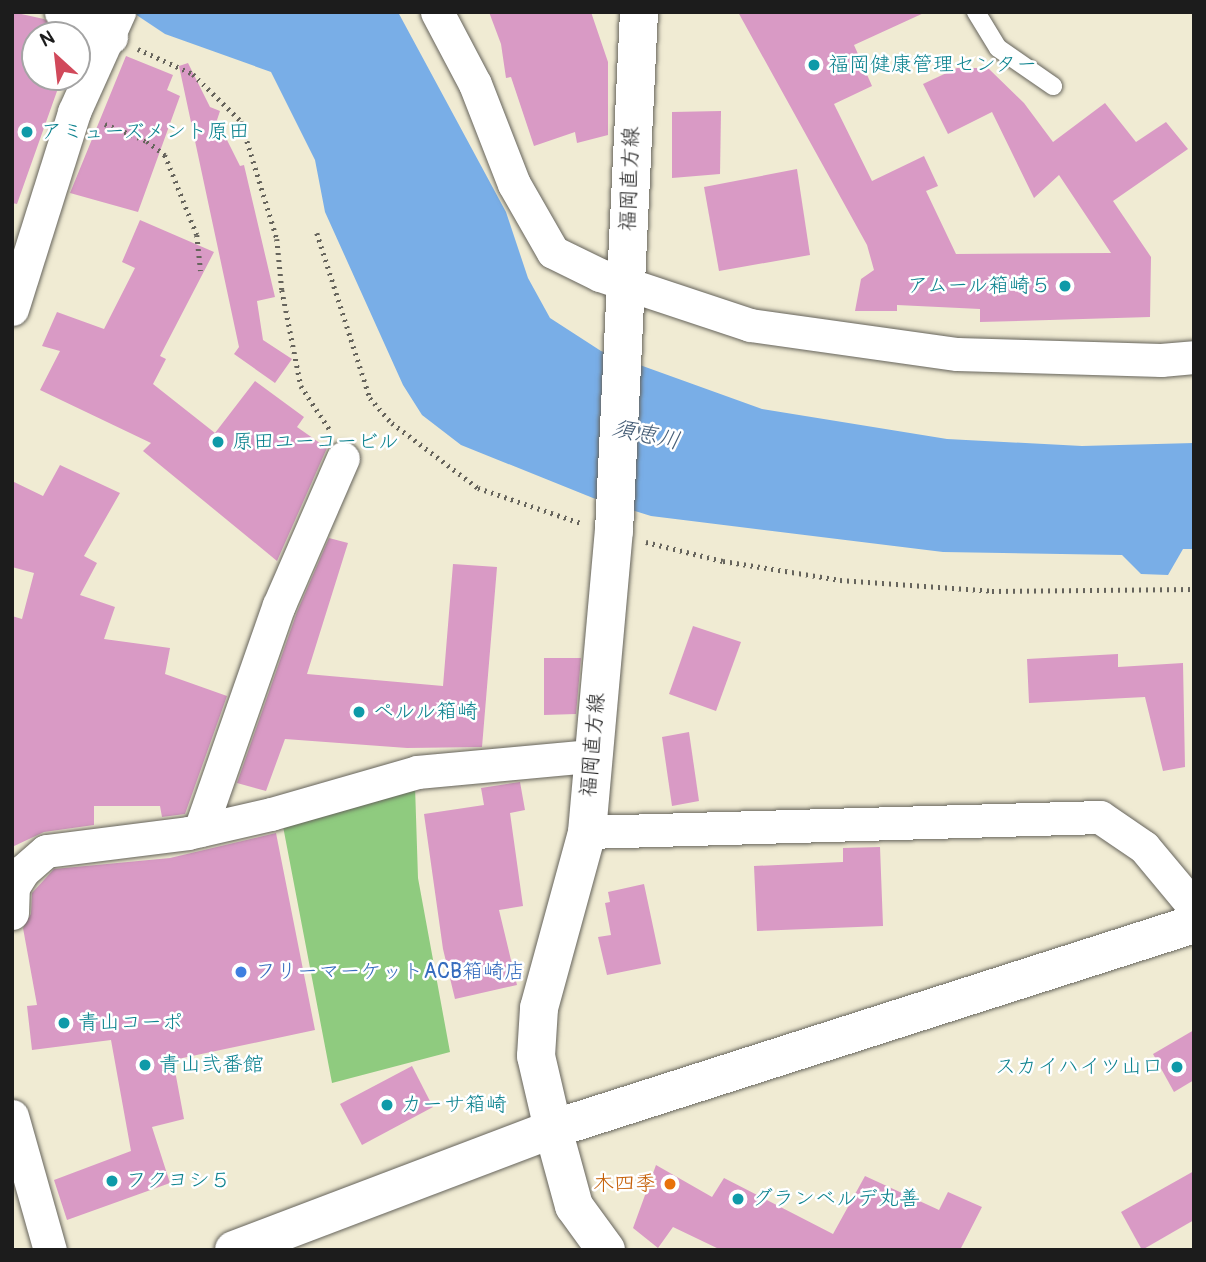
<!DOCTYPE html>
<meta charset="utf-8">
<style>
body{margin:0}
#map{position:relative;width:1206px;height:1262px;overflow:hidden;background:#f0ebd3;font-family:Pangolin,"Klee One",sans-serif}
div>[style]{position:absolute}
.green>*{inset:0;background:#8fcb7f}
.water>*{inset:0;background:#79aee7}
.building>*{inset:0;background:#d99ac5}
.path>*{height:4.5px;margin-top:-2.25px;transform-origin:0;background:repeating-linear-gradient(90deg,#66645c 0 2px,transparent 0 7px)}
.roads{filter:drop-shadow(0 0 2px #66645c) drop-shadow(0 0 2px #66645c)}
.service>*{height:18px;margin:-9px;padding:0 9px;transform-origin:9px;border-radius:9px;background:#fff}
.minor>*{height:33px;margin:-16.5px;padding:0 16.5px;transform-origin:16.5px;border-radius:16.5px;background:#fff}
.tertiary>*{height:38px;margin:-19px;padding:0 19px;transform-origin:19px;border-radius:19px;background:#fff}
.primary>*{height:38px;margin:-19px;padding:0 19px;transform-origin:19px;border-radius:19px;background:#fff}
.dots>*{width:19px;height:19px;translate:-50% -50%;box-sizing:border-box;border:4px solid #fff;border-radius:50%}
span{translate:-50% -50%;white-space:nowrap;text-align:center;line-height:1.15;-webkit-text-stroke:5px #fff;paint-order:stroke}
.culture-label{font-size:21px;color:#0d838f}
.left{translate:0 -50%;text-align:left}
.right{translate:-100% -50%;text-align:right}
.street-label{font-size:21px;color:#1c1c1c}
.shop-label{font-size:21px;color:#366cbe}
.food-label{font-size:21px;color:#c56008}
.water-label{font-size:23px;color:#465e77;font-style:italic}
.frame{position:absolute;inset:0;border:14px solid #1c1c1c;pointer-events:none}
.north{position:absolute;left:21px;top:21px;width:70px;height:70px;box-sizing:border-box;background:#fff;border:2px solid #a4a4a4;border-radius:50%;rotate:333deg;font-size:19px;font-weight:700;line-height:28px;text-align:center;color:#1c1c1c}
.north::after{content:'';display:block;margin:auto;width:24px;height:32px;background:#d1495b;clip-path:polygon(50% 0,100% 100%,50% 72%,0 100%)}
</style>
<div id="map">
<div class="green">
<i style="clip-path:polygon(415px 786px,418px 878px,450px 1052px,332px 1083px,282px 821px)"></i>
</div>
<div class="water">
<i style="clip-path:polygon(132px 12px,398px 12px,506px 212px,528px 278px,550px 318px,601px 351px,762px 409px,947px 439px,1082px 446px,1194px 443px,1194px 549px,1183px 549px,1168px 575px,1141px 574px,1122px 555px,943px 552px,651px 516px,593px 498px,461px 445px,422px 415px,403px 385px,325px 212px,315px 160px,271px 72px,165px 34px)"></i>
</div>
<div class="building">
<i style="clip-path:polygon(12px 12px,44px 19px,64px 35px,35px 35px,35px 77px,62px 77px,17px 204px,12px 203px)"></i>
<i style="clip-path:polygon(489px 12px,591px 12px,608px 62px,608px 135px,577px 143px,575px 132px,534px 146px,511px 77px,506px 78px,501px 44px)"></i>
<i style="clip-path:polygon(738px 12px,926px 12px,854px 45px,872px 86px,834px 104px,872px 181px,924px 156px,938px 186px,926px 191px,956px 254px,1111px 253px,1059px 175px,1034px 198px,992px 112px,948px 134px,923px 84px,957px 68px,988px 68px,1024px 103px,1053px 142px,1105px 103px,1136px 142px,1166px 122px,1188px 149px,1113px 201px,1151px 257px,1150px 317px,980px 322px,980px 309px,897px 305px,897px 311px,855px 311px,861px 279px,874px 270px,867px 245px)"></i>
<i style="clip-path:polygon(126px 56px,173px 75px,167px 90px,180px 96px,138px 212px,70px 193px)"></i>
<i style="clip-path:polygon(188px 63px,210px 107px,220px 111px,217px 120px,240px 166px,244px 165px,275px 297px,257px 301px,263px 340px,292px 359px,275px 383px,234px 354px,239px 347px,179px 66px)"></i>
<i style="clip-path:polygon(721px 111px,720px 174px,672px 178px,672px 112px)"></i>
<i style="clip-path:polygon(797px 169px,810px 255px,719px 271px,704px 187px)"></i>
<i style="clip-path:polygon(140px 220px,214px 252px,160px 356px,166px 359px,153px 384px,215px 433px,255px 381px,304px 417px,297px 427px,327px 448px,277px 561px,143px 451px,151px 443px,40px 390px,60px 351px,42px 346px,57px 312px,104px 329px,135px 268px,122px 262px)"></i>
<i style="clip-path:polygon(60px 465px,120px 493px,84px 556px,97px 563px,80px 595px,115px 607px,104px 639px,170px 648px,165px 674px,227px 696px,185px 814px,162px 817px,160px 806px,94px 806px,94px 825px,44px 832px,12px 847px,12px 616px,22px 619px,34px 573px,12px 567px,12px 481px,43px 496px)"></i>
<i style="clip-path:polygon(329px 538px,348px 543px,307px 674px,443px 686px,453px 564px,497px 567px,482px 747px,407px 748px,285px 739px,266px 791px,237px 783px,297px 612px)"></i>
<i style="clip-path:polygon(693px 626px,741px 642px,716px 711px,669px 694px)"></i>
<i style="clip-path:polygon(1118px 654px,1118px 667px,1183px 663px,1185px 767px,1163px 771px,1145px 697px,1029px 703px,1027px 659px)"></i>
<i style="clip-path:polygon(544px 658px,581px 658px,576px 714px,544px 715px)"></i>
<i style="clip-path:polygon(689px 732px,699px 801px,672px 806px,662px 737px)"></i>
<i style="clip-path:polygon(520px 782px,525px 810px,510px 813px,523px 906px,499px 910px,517px 985px,455px 999px,443px 949px,424px 814px,484px 805px,481px 788px)"></i>
<i style="clip-path:polygon(276px 833px,315px 1030px,173px 1060px,184px 1119px,152px 1127px,170px 1183px,67px 1220px,54px 1180px,131px 1151px,111px 1040px,32px 1050px,27px 1006px,37px 1005px,23px 928px,31px 914px,32px 893px,54px 869px,170px 858px)"></i>
<i style="clip-path:polygon(880px 847px,883px 926px,757px 931px,754px 866px,843px 862px,843px 848px)"></i>
<i style="clip-path:polygon(644px 884px,661px 964px,607px 975px,598px 937px,611px 935px,605px 903px,610px 902px,608px 892px)"></i>
<i style="clip-path:polygon(1194px 1030px,1194px 1080px,1174px 1092px,1153px 1054px)"></i>
<i style="clip-path:polygon(412px 1066px,433px 1107px,362px 1145px,340px 1104px)"></i>
<i style="clip-path:polygon(656px 1165px,712px 1197px,724px 1178px,833px 1234px,865px 1176px,939px 1210px,948px 1192px,982px 1207px,960px 1250px,721px 1250px,673px 1227px,658px 1248px,633px 1228px)"></i>
<i style="clip-path:polygon(1194px 1171px,1194px 1220px,1142px 1250px,1121px 1212px)"></i>
</div>
<div class="path">
<i style="left:138px;top:49px;width:60px;rotate:24.4deg"></i>
<i style="left:193px;top:74px;width:67px;rotate:44.4deg"></i>
<i style="left:241px;top:121px;width:123px;rotate:73deg"></i>
<i style="left:277px;top:239px;width:51px;rotate:84.4deg"></i>
<i style="left:282px;top:290px;width:98px;rotate:78.8deg"></i>
<i style="left:301px;top:386px;width:53px;rotate:56.6deg"></i>
<i style="left:105px;top:124px;width:45px;rotate:22deg"></i>
<i style="left:147px;top:141px;width:23px;rotate:38deg"></i>
<i style="left:165px;top:155px;width:86px;rotate:68.2deg"></i>
<i style="left:197px;top:235px;width:36px;rotate:84deg"></i>
<i style="left:317px;top:233px;width:173px;rotate:72.2deg"></i>
<i style="left:370px;top:398px;width:33px;rotate:49deg"></i>
<i style="left:392px;top:423px;width:108px;rotate:37.1deg"></i>
<i style="left:478px;top:488px;width:109px;rotate:18.8deg"></i>
<i style="left:646px;top:542px;width:79px;rotate:13.9deg"></i>
<i style="left:723px;top:561px;width:119px;rotate:9.2deg"></i>
<i style="left:840px;top:580px;width:152px;rotate:4.1deg"></i>
<i style="left:992px;top:591px;width:202px;rotate:-0.6deg"></i>
</div>
<div class="roads">
<div class="service">
<i style="left:976px;top:12px;width:42px;rotate:58.6deg"></i>
<i style="left:998px;top:48px;width:67px;rotate:34.6deg"></i>
</div>
<div class="minor">
<i style="left:61px;top:12px;width:56px;rotate:26.6deg"></i>
<i style="left:437px;top:12px;width:81px;rotate:62.2deg"></i>
<i style="left:475px;top:84px;width:107px;rotate:68.7deg"></i>
<i style="left:514px;top:184px;width:78px;rotate:60.2deg"></i>
<i style="left:553px;top:252px;width:52px;rotate:26.1deg"></i>
<i style="left:600px;top:275px;width:158px;rotate:18.4deg"></i>
<i style="left:750px;top:325px;width:209px;rotate:8deg"></i>
<i style="left:957px;top:354px;width:204px;rotate:1.7deg"></i>
<i style="left:1161px;top:360px;width:33px;rotate:-5deg"></i>
<i style="left:12px;top:309px;width:207px;rotate:-72.5deg"></i>
<i style="left:74px;top:112px;width:110px;rotate:-65.8deg"></i>
<i style="left:200px;top:830px;width:238px;rotate:-70.7deg"></i>
<i style="left:279px;top:605px;width:160px;rotate:-66.5deg"></i>
<i style="left:587px;top:832px;width:513px;rotate:-1.67deg"></i>
<i style="left:1100px;top:817px;width:53px;rotate:34.3deg"></i>
<i style="left:1144px;top:847px;width:78px;rotate:50.2deg"></i>
<i style="left:12px;top:913px;width:26px;rotate:-88deg"></i>
<i style="left:13px;top:887px;width:19px;rotate:-58deg"></i>
<i style="left:23px;top:871px;width:30px;rotate:-41deg"></i>
<i style="left:46px;top:851px;width:143px;rotate:-7.2deg"></i>
<i style="left:188px;top:833px;width:85px;rotate:-12.9deg"></i>
<i style="left:271px;top:814px;width:152px;rotate:-16deg"></i>
<i style="left:417px;top:772px;width:175px;rotate:-5.3deg"></i>
<i style="left:12px;top:1116px;width:139px;rotate:74.2deg"></i>
</div>
<div class="tertiary">
<i style="left:606px;top:1250px;width:54px;rotate:-126deg"></i>
<i style="left:574px;top:1206px;width:80px;rotate:-105.3deg"></i>
<i style="left:553px;top:1129px;width:673px;rotate:-17.73deg"></i>
</div>
<div class="primary">
<i style="left:234px;top:1250px;width:341px;rotate:-20.8deg"></i>
<i style="left:553px;top:1129px;width:75px;rotate:-103.1deg"></i>
<i style="left:536px;top:1056px;width:48px;rotate:-86.4deg"></i>
<i style="left:539px;top:1008px;width:182px;rotate:-74.7deg"></i>
<i style="left:587px;top:832px;width:302px;rotate:-84.9deg"></i>
<i style="left:614px;top:531px;width:520px;rotate:-87.24deg"></i>
</div>
</div>
<div class="dots">
<i style="left:814px;top:65px;background:#0f9aa8"></i>
<i style="left:27px;top:132px;background:#0f9aa8"></i>
<i style="left:1065px;top:286px;background:#0f9aa8"></i>
<i style="left:218px;top:442px;background:#0f9aa8"></i>
<i style="left:359px;top:712px;background:#0f9aa8"></i>
<i style="left:241px;top:972px;background:#3f7fe0"></i>
<i style="left:64px;top:1023px;background:#0f9aa8"></i>
<i style="left:145px;top:1065px;background:#0f9aa8"></i>
<i style="left:1177px;top:1067px;background:#0f9aa8"></i>
<i style="left:387px;top:1105px;background:#0f9aa8"></i>
<i style="left:112px;top:1181px;background:#0f9aa8"></i>
<i style="left:670px;top:1184px;background:#e8710a"></i>
<i style="left:738px;top:1199px;background:#0f9aa8"></i>
</div>
<div class="culture-label">
<span class="left" style="left:828px;top:65px">福岡健康管理センター</span>
<span class="left" style="left:41px;top:132px">アミューズメント原田</span>
<span class="right" style="left:1051px;top:286px">アムール箱崎５</span>
<span class="left" style="left:232px;top:442px">原田ユーコービル</span>
<span class="left" style="left:373px;top:712px">ペルル箱崎</span>
<span class="left" style="left:78px;top:1023px">青山コーポ</span>
<span class="left" style="left:159px;top:1065px">青山弐番館</span>
<span class="right" style="left:1163px;top:1067px">スカイハイツ山口</span>
<span class="left" style="left:401px;top:1105px">カーサ箱崎</span>
<span class="left" style="left:126px;top:1181px">フクヨシ５</span>
<span class="left" style="left:752px;top:1199px">グランベルデ丸善</span>
</div>
<div class="street-label">
<span style="left:630px;top:179px;rotate:-88deg">福岡直方線</span>
<span style="left:593px;top:745px;rotate:-85deg">福岡直方線</span>
</div>
<div class="shop-label">
<span class="left" style="left:255px;top:972px">フリーマーケットACB箱崎店</span>
</div>
<div class="food-label">
<span class="right" style="left:656px;top:1184px">木四季</span>
</div>
<div class="water-label">
<span style="left:646px;top:435px;rotate:12deg">須恵川</span>
</div>
<div class="frame"></div>
<div class="north">N</div>
</div>
